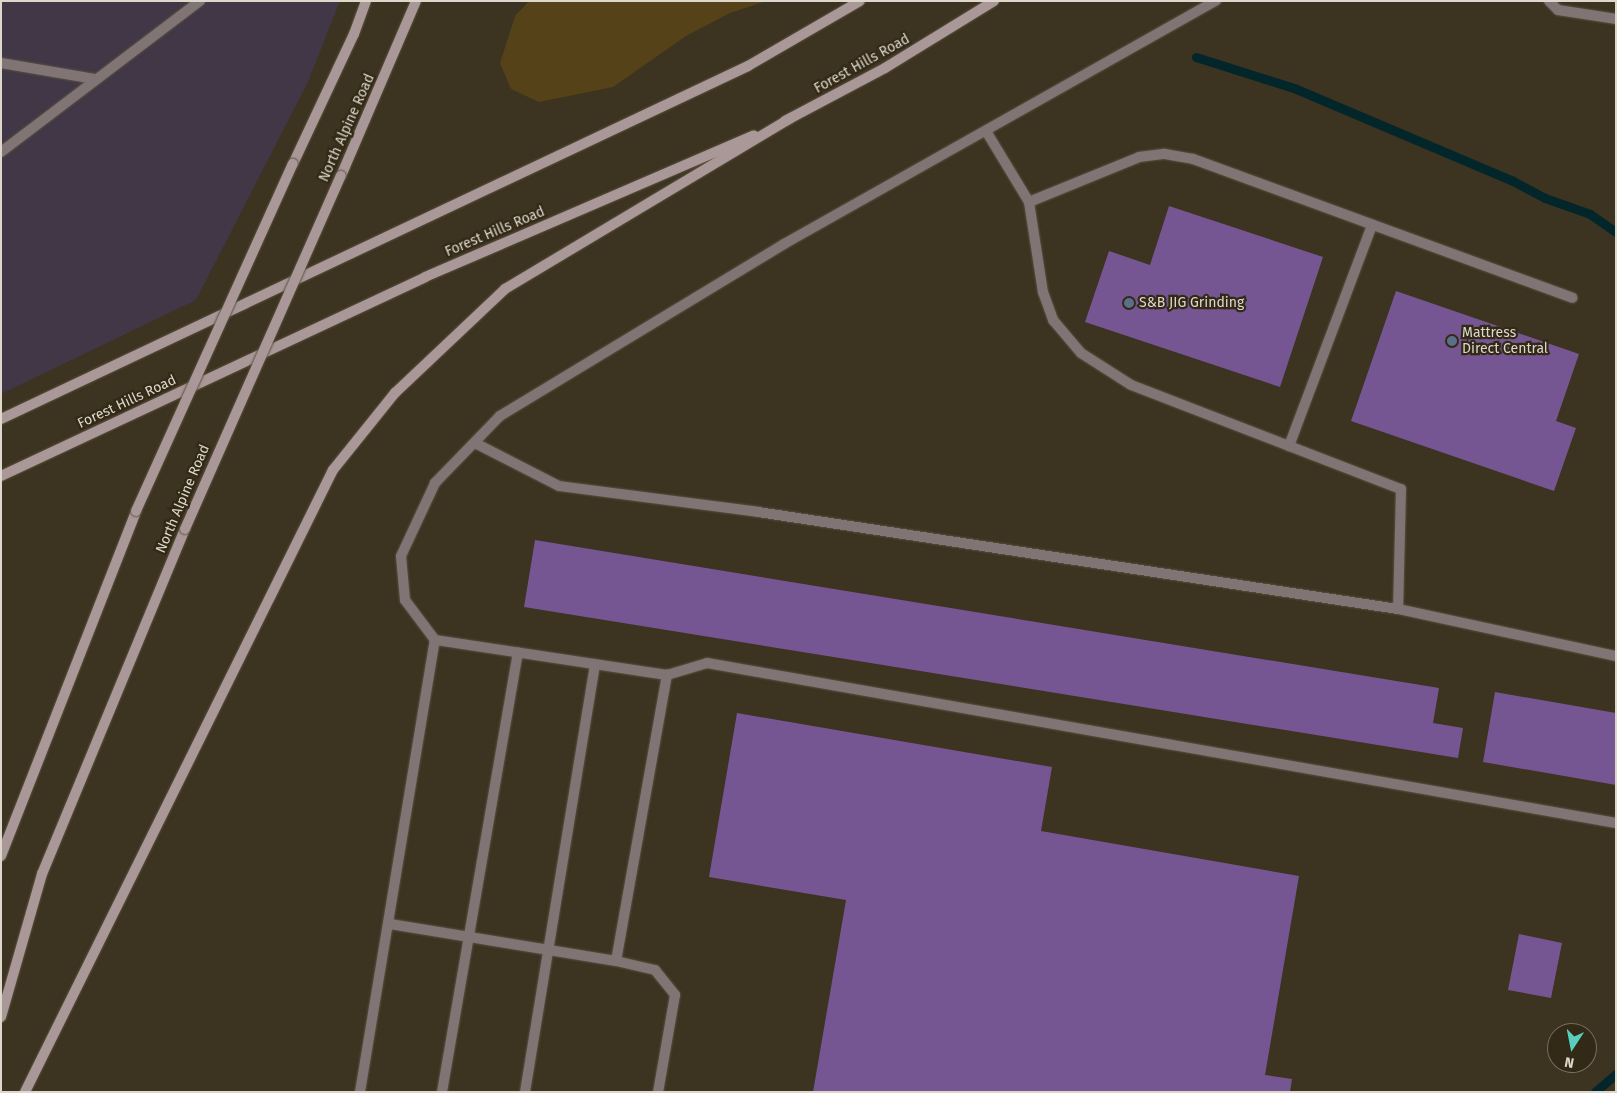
<!DOCTYPE html>
<style>
body{margin:0}
#map{position:relative;width:1617px;height:1093px;overflow:hidden;background:#3c3320;font-family:"Fira Sans",sans-serif}
div>[style]{position:absolute}
.commercial>*{inset:0;background:#413747}
.green>*{inset:0;background:#554219}
.stream>*{height:9px;margin:-4.5px;padding:0 4.5px;transform-origin:4.5px;border-radius:4.5px;background:#03262a}
.building>*{inset:0;background:#765692}
.roads{filter:drop-shadow(0 0 1px #59513f) drop-shadow(0 0 1px #59513f)}
.lane>*{height:10px;margin:-5px;padding:0 5px;transform-origin:5px;border-radius:5px;background:#807475}
.secondary>*{height:10px;margin:-5px;padding:0 5px;transform-origin:5px;border-radius:5px;background:#aa9899}
.bridges{filter:drop-shadow(0 0 1px #59513f) drop-shadow(0 0 1px #59513f)}
.secondary-bridge>*{height:10px;margin:-5px;padding:0 5px;transform-origin:5px;border-radius:5px;background:#aa9899}
.dots>*{width:14px;height:14px;translate:-50% -50%;box-sizing:border-box;border:2px solid #322917;border-radius:50%}
span{translate:-50% -50%;white-space:nowrap;text-align:center;line-height:1.15;-webkit-text-stroke:4.5px #322917;paint-order:stroke}
.street-label{font-size:14px;color:#ded8cc}
.poi-label{font-size:14px;color:#ded8cc}
.left{translate:0 -50%;text-align:left}
.frame{position:absolute;inset:0;border:2px solid #ded8cc;pointer-events:none}
.north{position:absolute;left:1547px;top:1023px;width:50px;height:50px;box-sizing:border-box;background:#322917;border:1px solid #776f5f;border-radius:50%;rotate:191deg;font-size:14px;font-weight:700;line-height:20px;text-align:center;color:#ded8cc}
.north::after{content:'';display:block;margin:auto;width:18px;height:22px;background:#58cebf;clip-path:polygon(50% 0,100% 100%,50% 72%,0 100%)}
</style>
<div id="map">
<div class="commercial">
<i style="clip-path:polygon(1px 1px,340px 1px,308px 82px,196px 300px,1px 394px)"></i>
</div>
<div class="green">
<i style="clip-path:polygon(529px 1px,766px 1px,730px 13px,686px 36px,613px 87px,539px 102px,511px 89px,500px 63px,515px 16px)"></i>
</div>
<div class="stream">
<i style="left:1196px;top:57px;width:103px;rotate:17.6deg"></i>
<i style="left:1294px;top:88px;width:238px;rotate:23deg"></i>
<i style="left:1513px;top:181px;width:36px;rotate:28deg"></i>
<i style="left:1545px;top:198px;width:48px;rotate:19.6deg"></i>
<i style="left:1590px;top:214px;width:32px;rotate:35deg"></i>
<i style="left:1595px;top:1092px;width:28px;rotate:-41deg"></i>
</div>
<div class="building">
<i style="clip-path:polygon(1169px 206px,1323px 257px,1280px 387px,1085px 322px,1109px 251px,1150px 265px)"></i>
<i style="clip-path:polygon(1396px 291px,1579px 354px,1556px 421px,1576px 428px,1554px 491px,1351px 421px)"></i>
<i style="clip-path:polygon(535px 540px,1439px 688px,1433px 723px,1463px 728px,1458px 758px,524px 607px)"></i>
<i style="clip-path:polygon(1495px 692px,1616px 713px,1616px 785px,1483px 762px)"></i>
<i style="clip-path:polygon(737px 713px,1052px 767px,1041px 831px,1299px 876px,1265px 1075px,1292px 1079px,1290px 1092px,813px 1092px,846px 900px,709px 877px)"></i>
<i style="clip-path:polygon(1519px 934px,1562px 943px,1551px 998px,1508px 990px)"></i>
</div>
<div class="roads">
<div class="lane">
<i style="left:1549px;top:1px;width:13px;rotate:45deg"></i>
<i style="left:1558px;top:10px;width:59px;rotate:8.8deg"></i>
<i style="left:1px;top:63px;width:95px;rotate:9.7deg"></i>
<i style="left:986px;top:131px;width:83px;rotate:58.8deg"></i>
<i style="left:1029px;top:202px;width:119px;rotate:-22.2deg"></i>
<i style="left:1139px;top:157px;width:26px;rotate:-7deg"></i>
<i style="left:1165px;top:154px;width:28px;rotate:10deg"></i>
<i style="left:1193px;top:159px;width:404px;rotate:20.1deg"></i>
<i style="left:1px;top:152px;width:250px;rotate:-37.2deg"></i>
<i style="left:1029px;top:202px;width:91px;rotate:81.2deg"></i>
<i style="left:1043px;top:292px;width:30px;rotate:70deg"></i>
<i style="left:1053px;top:320px;width:43px;rotate:49.7deg"></i>
<i style="left:1081px;top:353px;width:59px;rotate:32.6deg"></i>
<i style="left:1131px;top:385px;width:289px;rotate:21.1deg"></i>
<i style="left:1401px;top:489px;width:120px;rotate:91.4deg"></i>
<i style="left:1398px;top:609px;width:223px;rotate:12.2deg"></i>
<i style="left:475px;top:443px;width:94px;rotate:27.1deg"></i>
<i style="left:559px;top:486px;width:201px;rotate:7.4deg"></i>
<i style="left:758px;top:512px;width:647px;rotate:8.62deg"></i>
<i style="left:1289px;top:446px;width:236px;rotate:-69.4deg"></i>
<i style="left:667px;top:675px;width:235px;rotate:-171.4deg"></i>
<i style="left:435px;top:640px;width:50px;rotate:-126.9deg"></i>
<i style="left:405px;top:600px;width:44px;rotate:-95.2deg"></i>
<i style="left:401px;top:556px;width:81px;rotate:-65deg"></i>
<i style="left:435px;top:483px;width:93px;rotate:-45.9deg"></i>
<i style="left:500px;top:416px;width:332px;rotate:-31.2deg"></i>
<i style="left:784px;top:244px;width:496px;rotate:-29.4deg"></i>
<i style="left:390px;top:924px;width:229px;rotate:9.3deg"></i>
<i style="left:616px;top:961px;width:40px;rotate:13deg"></i>
<i style="left:655px;top:970px;width:32px;rotate:51deg"></i>
<i style="left:675px;top:995px;width:98px;rotate:99.9deg"></i>
<i style="left:616px;top:961px;width:291px;rotate:-79.9deg"></i>
<i style="left:667px;top:675px;width:42px;rotate:-16.7deg"></i>
<i style="left:707px;top:663px;width:923px;rotate:9.98deg"></i>
<i style="left:360px;top:1092px;width:458px;rotate:-80.6deg"></i>
<i style="left:442px;top:1092px;width:446px;rotate:-80.2deg"></i>
<i style="left:525px;top:1092px;width:433px;rotate:-80.7deg"></i>
</div>
<div class="secondary">
<i style="left:785px;top:121px;width:113px;rotate:-27.9deg"></i>
<i style="left:885px;top:68px;width:128px;rotate:-31.6deg"></i>
<i style="left:293px;top:164px;width:144px;rotate:-64.9deg"></i>
<i style="left:354px;top:34px;width:35px;rotate:-70deg"></i>
<i style="left:341px;top:176px;width:190px;rotate:-66.8deg"></i>
<i style="left:1px;top:419px;width:826px;rotate:-25.29deg"></i>
<i style="left:748px;top:66px;width:129px;rotate:-30.1deg"></i>
<i style="left:1px;top:476px;width:468px;rotate:-25.1deg"></i>
<i style="left:425px;top:277px;width:358px;rotate:-23.3deg"></i>
<i style="left:1px;top:856px;width:370px;rotate:-68.6deg"></i>
<i style="left:1px;top:1017px;width:149px;rotate:-74deg"></i>
<i style="left:42px;top:874px;width:373px;rotate:-67.5deg"></i>
<i style="left:25px;top:1092px;width:694px;rotate:-63.66deg"></i>
<i style="left:333px;top:470px;width:99px;rotate:-51.2deg"></i>
<i style="left:395px;top:393px;width:151px;rotate:-43.4deg"></i>
<i style="left:505px;top:289px;width:333px;rotate:-30.9deg"></i>
</div>
</div>
<div class="bridges">
<div class="secondary-bridge">
<i style="left:136px;top:511px;width:381px;rotate:-65.7deg"></i>
<i style="left:185px;top:529px;width:386px;rotate:-66.2deg"></i>
</div>
</div>
<div class="dots">
<i style="left:1129px;top:303px;background:#5c6f8a"></i>
<i style="left:1452px;top:341px;background:#5c6f8a"></i>
</div>
<div class="street-label">
<span style="left:862px;top:64px;rotate:-29deg">Forest Hills Road</span>
<span style="left:347px;top:128px;rotate:-66deg">North Alpine Road</span>
<span style="left:495px;top:232px;rotate:-23deg">Forest Hills Road</span>
<span style="left:127px;top:402px;rotate:-25deg">Forest Hills Road</span>
<span style="left:183px;top:499px;rotate:-67deg">North Alpine Road</span>
</div>
<div class="poi-label">
<span class="left" style="left:1139px;top:303px">S&amp;B JIG Grinding</span>
<span class="left" style="left:1462px;top:341px">Mattress<br>Direct Central</span>
</div>
<div class="frame"></div>
<div class="north">N</div>
</div>
